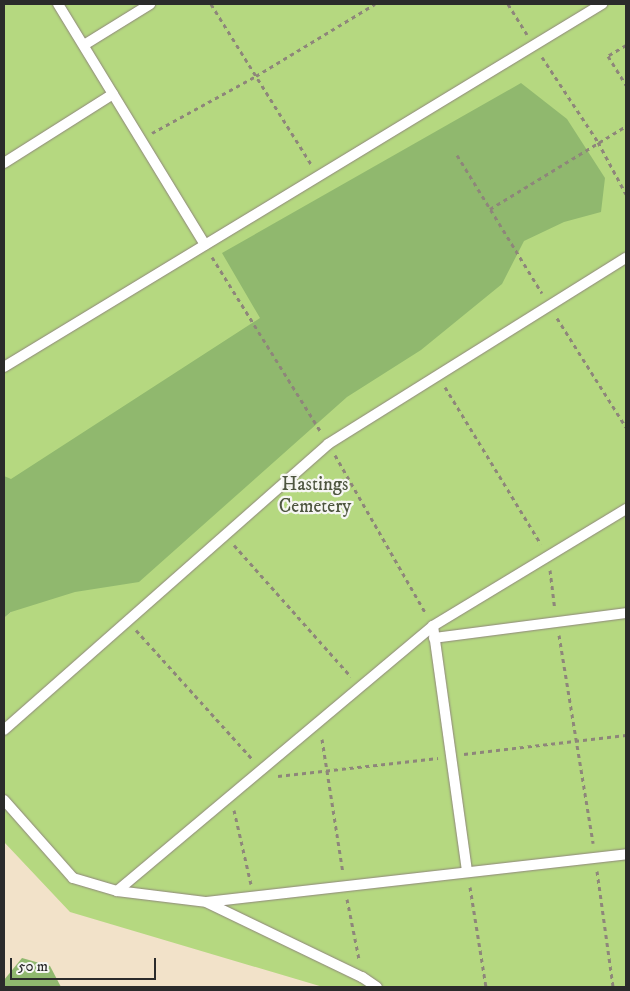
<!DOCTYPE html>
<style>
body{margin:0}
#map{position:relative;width:630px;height:991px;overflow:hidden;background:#f2e2c9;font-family:"IM FELL DW Pica",serif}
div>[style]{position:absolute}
.green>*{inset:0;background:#b5d880}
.forest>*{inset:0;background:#90b86e}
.path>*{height:3px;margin-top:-1.5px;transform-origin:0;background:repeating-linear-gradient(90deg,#8e867a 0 4px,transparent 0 8px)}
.roads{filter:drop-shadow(0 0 1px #8e867a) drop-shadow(0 0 1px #8e867a)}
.lane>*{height:10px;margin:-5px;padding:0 5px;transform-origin:5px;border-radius:5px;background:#fff}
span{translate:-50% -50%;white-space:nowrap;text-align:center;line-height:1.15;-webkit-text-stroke:4.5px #f6f6f2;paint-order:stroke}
.park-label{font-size:19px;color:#4e5640}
.frame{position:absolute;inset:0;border:5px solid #2b2b2b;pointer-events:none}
.scale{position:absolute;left:10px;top:958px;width:146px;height:22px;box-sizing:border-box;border:2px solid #2b2b2b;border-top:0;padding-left:6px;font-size:15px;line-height:18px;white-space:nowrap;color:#2b2b2b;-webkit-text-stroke:4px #f6f6f2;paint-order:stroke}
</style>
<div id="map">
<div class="green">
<i style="clip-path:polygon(4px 4px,626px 4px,626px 987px,323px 987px,70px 912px,4px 842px,4px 618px,11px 612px,4px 606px)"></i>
</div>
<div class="forest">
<i style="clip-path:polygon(521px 83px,567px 119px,605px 178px,601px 212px,564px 222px,524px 241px,502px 284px,421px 350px,347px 397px,139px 582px,75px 592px,11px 612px,4px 618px,4px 476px,11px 479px,260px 318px,222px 253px)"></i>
<i style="clip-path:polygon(22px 958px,50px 966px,61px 987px,4px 987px,4px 980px)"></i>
</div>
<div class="path">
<i style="left:211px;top:4px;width:189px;rotate:58deg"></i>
<i style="left:508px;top:4px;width:36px;rotate:58deg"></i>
<i style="left:626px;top:45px;width:21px;rotate:149deg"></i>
<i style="left:608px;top:56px;width:34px;rotate:58deg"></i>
<i style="left:542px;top:57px;width:102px;rotate:56.6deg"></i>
<i style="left:598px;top:142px;width:59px;rotate:61.7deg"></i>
<i style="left:152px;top:133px;width:119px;rotate:-28.7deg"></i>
<i style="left:256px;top:76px;width:139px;rotate:-31.2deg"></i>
<i style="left:457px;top:155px;width:162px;rotate:58.4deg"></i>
<i style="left:490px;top:209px;width:159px;rotate:-31.4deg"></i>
<i style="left:212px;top:257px;width:206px;rotate:58.1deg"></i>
<i style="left:557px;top:318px;width:129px;rotate:57.7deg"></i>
<i style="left:445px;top:387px;width:184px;rotate:58.6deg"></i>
<i style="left:335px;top:455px;width:183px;rotate:60.2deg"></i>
<i style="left:234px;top:545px;width:176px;rotate:48.4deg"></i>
<i style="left:550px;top:570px;width:39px;rotate:83deg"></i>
<i style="left:136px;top:630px;width:173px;rotate:48deg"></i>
<i style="left:559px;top:635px;width:211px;rotate:80.7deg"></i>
<i style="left:322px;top:739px;width:136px;rotate:81.1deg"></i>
<i style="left:464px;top:754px;width:163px;rotate:-6.7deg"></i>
<i style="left:278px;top:776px;width:161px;rotate:-6.4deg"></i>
<i style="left:234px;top:810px;width:76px;rotate:77.1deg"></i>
<i style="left:597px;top:871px;width:117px;rotate:82.1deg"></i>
<i style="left:470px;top:887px;width:101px;rotate:80.9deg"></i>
<i style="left:347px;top:899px;width:61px;rotate:78.7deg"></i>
</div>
<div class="roads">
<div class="lane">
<i style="left:58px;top:4px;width:282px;rotate:58.6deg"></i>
<i style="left:84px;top:45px;width:78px;rotate:-31.8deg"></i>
<i style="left:4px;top:163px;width:129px;rotate:-32.3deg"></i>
<i style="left:4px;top:367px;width:700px;rotate:-31.26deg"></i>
<i style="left:433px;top:626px;width:248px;rotate:82.1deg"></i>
<i style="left:434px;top:638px;width:194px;rotate:-7.4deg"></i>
<i style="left:4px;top:730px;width:432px;rotate:-41.4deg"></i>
<i style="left:328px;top:444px;width:351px;rotate:-32deg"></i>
<i style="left:4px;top:800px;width:104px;rotate:48.5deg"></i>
<i style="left:73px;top:878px;width:46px;rotate:16.5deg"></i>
<i style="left:117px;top:891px;width:91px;rotate:7deg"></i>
<i style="left:207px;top:902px;width:422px;rotate:-6.5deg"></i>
<i style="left:117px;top:891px;width:412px;rotate:-40deg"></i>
<i style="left:433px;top:626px;width:226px;rotate:-31.2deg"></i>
<i style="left:208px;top:903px;width:171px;rotate:25.7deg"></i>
<i style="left:362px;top:977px;width:18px;rotate:34deg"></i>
</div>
</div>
<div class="park-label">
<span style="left:315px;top:496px">Hastings<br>Cemetery</span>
</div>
<div class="frame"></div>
<div class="scale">50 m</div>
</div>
